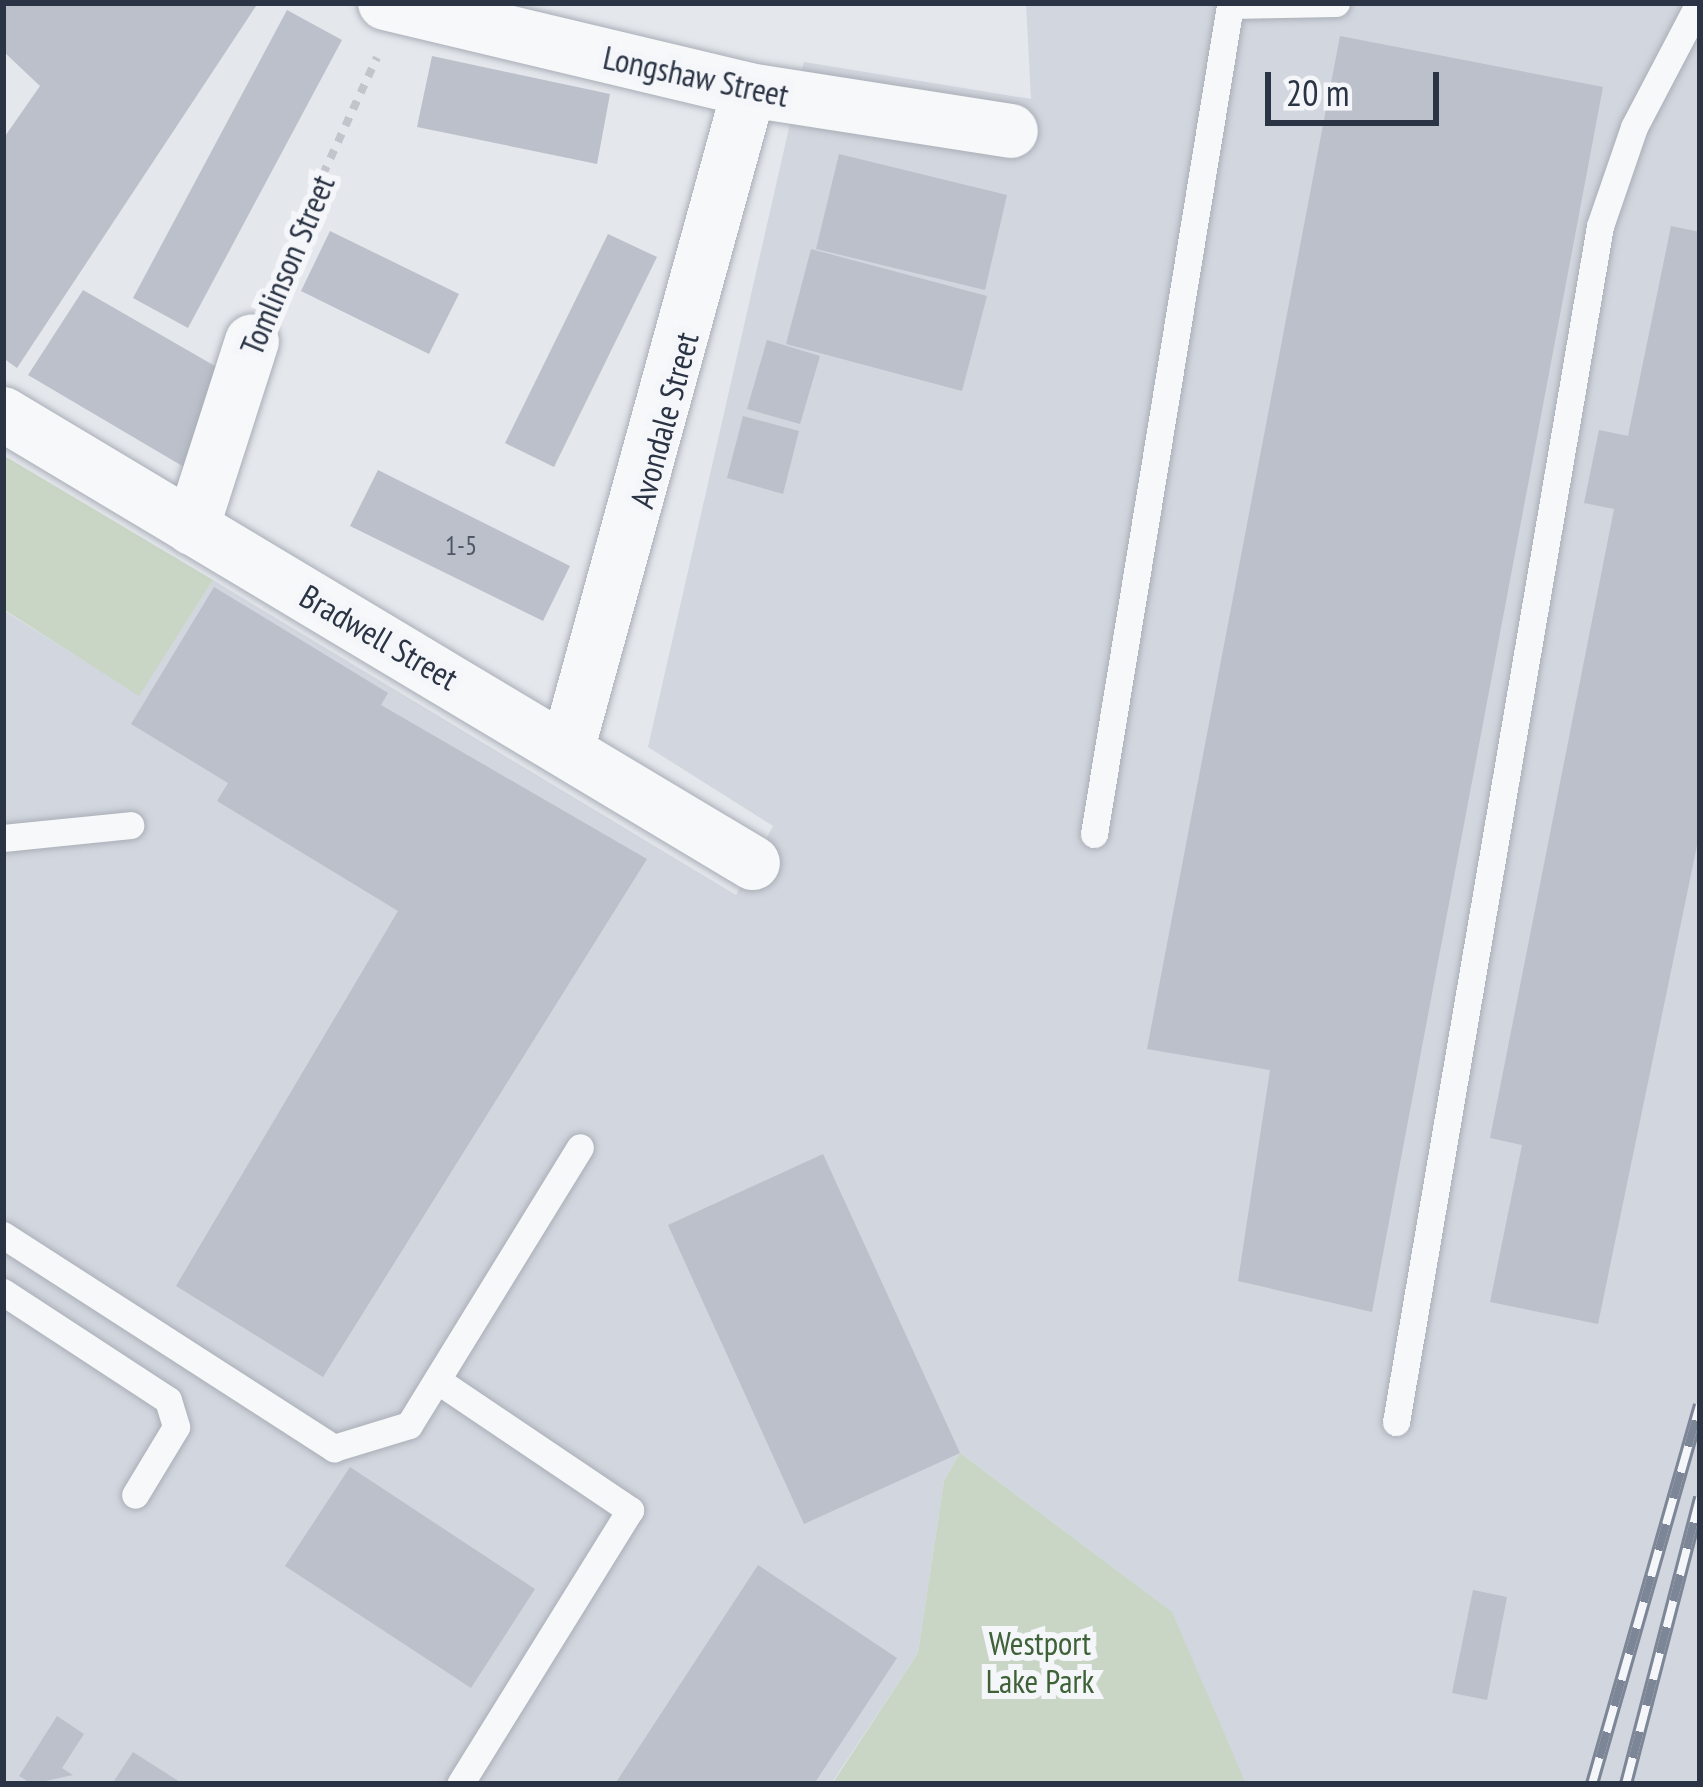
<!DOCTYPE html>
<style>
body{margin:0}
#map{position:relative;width:1703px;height:1787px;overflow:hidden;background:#e4e7ec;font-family:"PT Sans Narrow",sans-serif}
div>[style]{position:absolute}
.built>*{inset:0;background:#d2d6de}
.green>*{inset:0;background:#c9d6c5}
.building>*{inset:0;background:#bbc0ca}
.path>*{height:8px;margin-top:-4px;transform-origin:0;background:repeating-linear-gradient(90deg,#c2c5cb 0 9px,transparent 0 18px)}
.roads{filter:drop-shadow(0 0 3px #a9aeb7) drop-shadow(0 0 3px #a9aeb7)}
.service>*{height:27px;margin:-13.5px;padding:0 13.5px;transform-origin:13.5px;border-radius:13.5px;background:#f7f8fa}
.minor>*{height:54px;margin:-27px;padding:0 27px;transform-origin:27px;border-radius:27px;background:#f7f8fa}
.rail>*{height:14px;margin-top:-7px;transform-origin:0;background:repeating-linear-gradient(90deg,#f4f6f9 0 27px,#7d8696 0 54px);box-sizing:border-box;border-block:3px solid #7d8696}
span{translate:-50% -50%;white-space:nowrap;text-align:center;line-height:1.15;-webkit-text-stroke:12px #f4f6f9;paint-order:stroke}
.number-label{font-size:27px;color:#4f5766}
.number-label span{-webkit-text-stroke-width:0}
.street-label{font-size:33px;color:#2b3445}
.park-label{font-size:33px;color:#3f6138}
.frame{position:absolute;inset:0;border:6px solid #2b3445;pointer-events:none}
.scale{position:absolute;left:1265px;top:72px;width:174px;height:54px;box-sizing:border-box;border:6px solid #2b3445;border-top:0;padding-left:15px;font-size:36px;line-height:42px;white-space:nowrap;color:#2b3445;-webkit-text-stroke:9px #f4f6f9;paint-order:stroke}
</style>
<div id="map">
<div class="built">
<i style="clip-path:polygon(1026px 3px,1700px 3px,1700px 1784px,1239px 1784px,1157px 1601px,960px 1453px,944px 1481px,918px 1653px,831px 1784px,3px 1784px,3px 610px,139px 695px,213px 580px,736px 895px,773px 826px,648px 747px,804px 62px,1031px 99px)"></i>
</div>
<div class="green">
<i style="clip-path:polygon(3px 455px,213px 580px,139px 696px,3px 609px)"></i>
<i style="clip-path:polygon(960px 1453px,1172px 1612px,1246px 1784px,832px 1784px,918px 1653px,944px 1481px)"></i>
</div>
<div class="building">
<i style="clip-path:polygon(3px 3px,258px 3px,17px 368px,3px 358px,3px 139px,40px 86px,3px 51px)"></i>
<i style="clip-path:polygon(287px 10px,342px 40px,188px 328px,133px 298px)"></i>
<i style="clip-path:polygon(1340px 36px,1603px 87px,1372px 1312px,1238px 1281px,1270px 1070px,1147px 1049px)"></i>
<i style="clip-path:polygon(432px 56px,610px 94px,597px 164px,417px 127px)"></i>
<i style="clip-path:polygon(839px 154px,1007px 195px,985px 290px,816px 249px)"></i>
<i style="clip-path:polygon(1671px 226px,1700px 232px,1700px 831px,1598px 1324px,1490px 1302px,1522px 1145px,1490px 1138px,1614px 509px,1584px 503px,1599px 430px,1628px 436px)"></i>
<i style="clip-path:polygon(330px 231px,459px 294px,429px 354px,301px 291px)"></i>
<i style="clip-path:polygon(608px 234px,657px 257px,554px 467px,505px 443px)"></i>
<i style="clip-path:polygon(811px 249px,987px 296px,962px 391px,786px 344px)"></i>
<i style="clip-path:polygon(83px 290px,234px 377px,184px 467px,28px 375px)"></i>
<i style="clip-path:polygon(767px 340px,820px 356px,800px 424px,747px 409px)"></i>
<i style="clip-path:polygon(743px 416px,799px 431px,783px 494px,727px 478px)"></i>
<i style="clip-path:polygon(378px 470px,570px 566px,543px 621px,350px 526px)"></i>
<i style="clip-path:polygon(214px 587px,388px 693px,381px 705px,647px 859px,323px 1377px,176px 1286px,398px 911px,217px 801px,228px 783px,131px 724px)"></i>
<i style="clip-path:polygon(823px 1154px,960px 1453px,804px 1524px,668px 1225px)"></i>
<i style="clip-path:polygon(350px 1467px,535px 1589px,471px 1688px,285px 1566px)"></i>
<i style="clip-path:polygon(758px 1565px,897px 1658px,814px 1784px,615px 1784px)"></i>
<i style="clip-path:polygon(1473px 1590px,1507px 1597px,1487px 1700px,1452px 1693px)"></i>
<i style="clip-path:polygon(57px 1716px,84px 1734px,62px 1768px,73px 1775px,32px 1784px,19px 1776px)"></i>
<i style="clip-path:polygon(133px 1752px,183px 1784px,112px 1784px)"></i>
</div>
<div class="path">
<i style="left:270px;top:289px;width:255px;rotate:-65.2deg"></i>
</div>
<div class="roads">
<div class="service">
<i style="left:1094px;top:834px;width:840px;rotate:-80.68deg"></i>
<i style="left:1230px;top:5px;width:106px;rotate:-1.1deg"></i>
<i style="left:3px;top:838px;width:128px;rotate:-5.8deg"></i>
<i style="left:3px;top:1235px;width:394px;rotate:32.8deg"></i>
<i style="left:334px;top:1448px;width:78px;rotate:-17deg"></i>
<i style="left:409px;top:1425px;width:326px;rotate:-58.4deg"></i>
<i style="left:3px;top:1292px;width:197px;rotate:33.2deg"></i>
<i style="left:168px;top:1400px;width:28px;rotate:73deg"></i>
<i style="left:176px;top:1427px;width:79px;rotate:121.1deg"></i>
<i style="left:437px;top:1380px;width:233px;rotate:34deg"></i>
<i style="left:630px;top:1510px;width:322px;rotate:121.8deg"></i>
<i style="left:1396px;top:1422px;width:1213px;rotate:-80.32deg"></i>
<i style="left:1600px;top:226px;width:105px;rotate:-71deg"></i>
<i style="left:1634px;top:127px;width:140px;rotate:-62.3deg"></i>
</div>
<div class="minor">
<i style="left:385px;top:3px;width:374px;rotate:13.4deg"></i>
<i style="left:749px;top:90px;width:265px;rotate:8.9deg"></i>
<i style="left:3px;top:414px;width:874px;rotate:30.91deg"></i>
<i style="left:192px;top:528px;width:196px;rotate:-72.2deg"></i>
<i style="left:568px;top:747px;width:681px;rotate:-74.6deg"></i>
</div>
</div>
<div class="rail">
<i style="left:1592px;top:1784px;width:394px;rotate:-74.1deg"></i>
<i style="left:1626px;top:1784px;width:296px;rotate:-75.5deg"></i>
</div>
<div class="number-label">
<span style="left:461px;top:546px">1-5</span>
</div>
<div class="street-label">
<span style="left:696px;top:76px;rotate:12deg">Longshaw Street</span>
<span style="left:287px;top:265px;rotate:-67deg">Tomlinson Street</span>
<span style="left:664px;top:420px;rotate:-75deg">Avondale Street</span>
<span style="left:379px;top:637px;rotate:30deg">Bradwell Street</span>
</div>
<div class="park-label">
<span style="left:1040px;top:1662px">Westport<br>Lake Park</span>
</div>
<div class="frame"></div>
<div class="scale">20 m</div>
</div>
